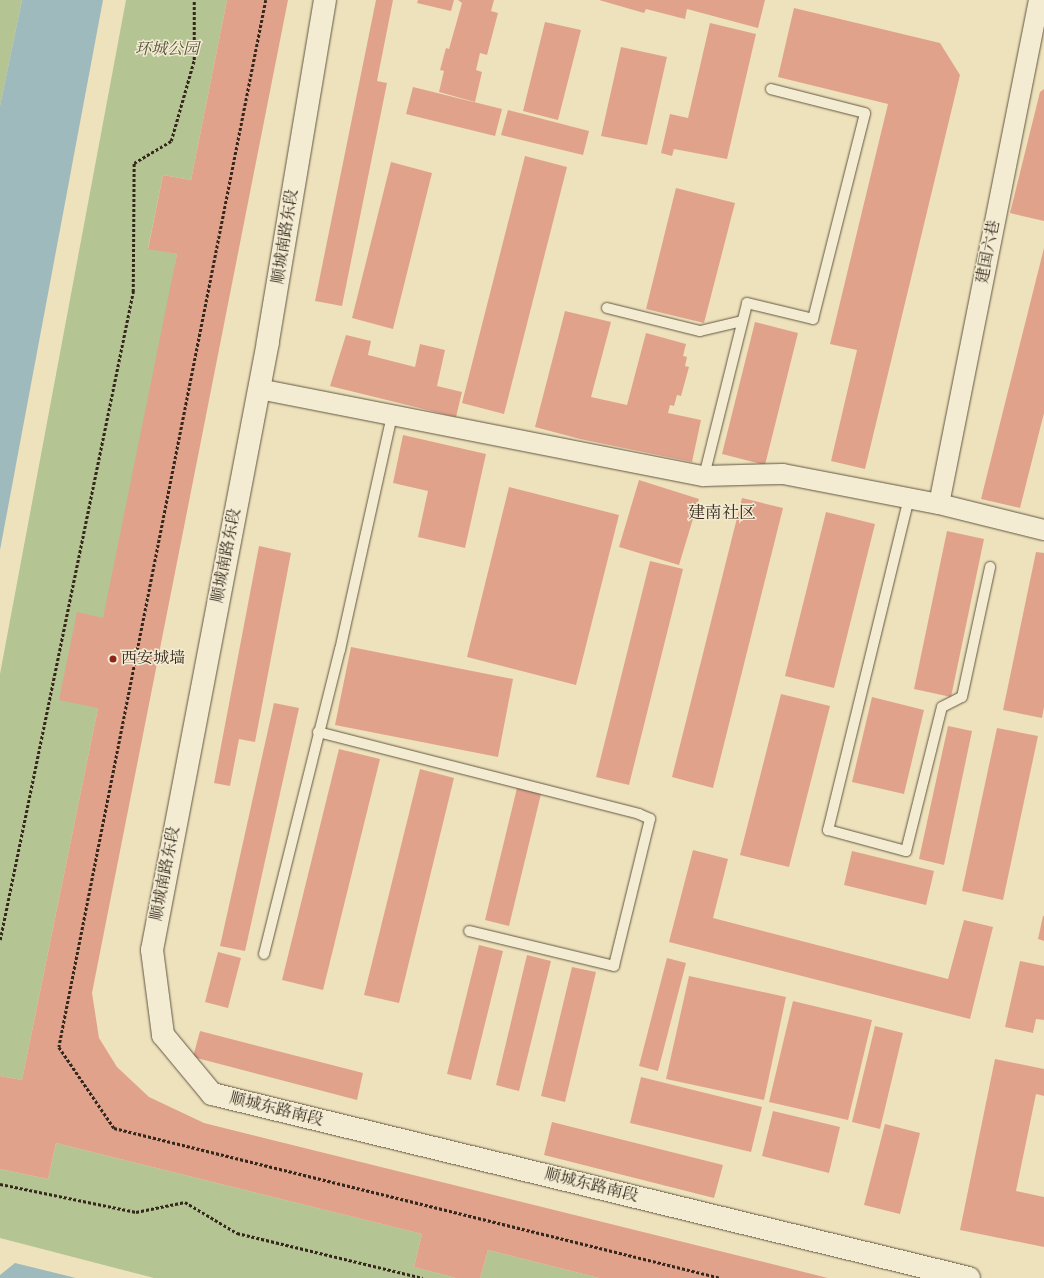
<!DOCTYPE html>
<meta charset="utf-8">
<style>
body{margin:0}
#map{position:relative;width:1044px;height:1278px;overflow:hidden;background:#ede2bb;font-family:Vollkorn,"Noto Serif SC",serif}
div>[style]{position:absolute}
.green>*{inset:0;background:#b4c493}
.water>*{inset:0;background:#9fbabc}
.building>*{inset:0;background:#e1a28c}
.path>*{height:2.5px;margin-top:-1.25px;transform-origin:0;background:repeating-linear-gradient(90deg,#37281d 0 3px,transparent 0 5px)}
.roads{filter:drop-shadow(0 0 1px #645644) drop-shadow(0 0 1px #645644)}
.service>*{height:10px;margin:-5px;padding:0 5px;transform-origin:5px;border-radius:5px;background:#f3ecd3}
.minor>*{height:20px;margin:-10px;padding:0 10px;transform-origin:10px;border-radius:10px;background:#f3ecd3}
.tertiary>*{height:22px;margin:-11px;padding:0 11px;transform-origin:11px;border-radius:11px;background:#f3ecd3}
.dots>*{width:11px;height:11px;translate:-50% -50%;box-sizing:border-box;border:2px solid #f3ecd3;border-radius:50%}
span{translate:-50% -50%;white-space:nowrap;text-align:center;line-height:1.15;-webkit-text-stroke:3px #f3ecd3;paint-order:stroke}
.park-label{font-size:16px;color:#564f3a;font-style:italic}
.street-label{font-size:16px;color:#37281d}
.poi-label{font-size:16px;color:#37281d}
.left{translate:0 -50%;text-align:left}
.neighbourhood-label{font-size:17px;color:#37281d}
</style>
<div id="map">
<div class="green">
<i style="clip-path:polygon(0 0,22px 0,0 106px)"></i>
<i style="clip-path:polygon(126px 0,227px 0,191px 180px,163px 175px,148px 248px,177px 254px,98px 708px,22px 1080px,0 1076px,0 674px)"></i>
<i style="clip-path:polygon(56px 1143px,422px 1234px,414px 1267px,456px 1278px,154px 1278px,0 1238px,0 1169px,48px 1179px)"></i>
<i style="clip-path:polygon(488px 1250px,599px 1278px,480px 1278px)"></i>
</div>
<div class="water">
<i style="clip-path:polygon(22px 0,103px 0,0 550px,0 106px)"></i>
<i style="clip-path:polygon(15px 1263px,76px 1278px,0 1278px,0 1275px)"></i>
</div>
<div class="building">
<i style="clip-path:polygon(227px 0,288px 0,92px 993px,99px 1038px,117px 1067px,149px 1097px,204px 1123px,828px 1278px,599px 1278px,488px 1250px,480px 1278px,456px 1278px,414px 1267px,422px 1234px,56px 1143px,48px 1179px,0 1169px,0 1076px,22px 1080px,98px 708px,59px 700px,77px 612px,103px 618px,177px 254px,148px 249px,163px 175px,191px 180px)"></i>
<i style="clip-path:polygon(376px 0,393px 0,377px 81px,387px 83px,342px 306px,315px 301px)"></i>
<i style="clip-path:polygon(418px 0,454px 0,451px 11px,417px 3px)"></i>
<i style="clip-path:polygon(458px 0,494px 0,491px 11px,498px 13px,487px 55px,480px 53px,476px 70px,482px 72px,475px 102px,439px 92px,444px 71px,440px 70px,446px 48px,449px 49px,462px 3px)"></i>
<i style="clip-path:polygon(599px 0,765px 0,758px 28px,687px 9px,685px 19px,646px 9px,644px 13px)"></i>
<i style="clip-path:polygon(794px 8px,940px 43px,960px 75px,865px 469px,831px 461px,857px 350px,830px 344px,888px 104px,778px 77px)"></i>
<i style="clip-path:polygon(545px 22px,581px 30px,558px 120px,523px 111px)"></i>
<i style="clip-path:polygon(710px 23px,756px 34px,727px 159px,674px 149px,672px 156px,661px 153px,670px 114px,688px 118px)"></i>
<i style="clip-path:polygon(621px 47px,667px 57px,647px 145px,601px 136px)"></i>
<i style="clip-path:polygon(413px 87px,502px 109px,495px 136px,406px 114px)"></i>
<i style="clip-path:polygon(1044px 89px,1044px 221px,1010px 213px,1040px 92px)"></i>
<i style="clip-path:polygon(508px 110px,589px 131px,583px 155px,501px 135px)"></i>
<i style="clip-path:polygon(525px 156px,567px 167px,504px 414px,462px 403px)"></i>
<i style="clip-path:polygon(391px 162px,432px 173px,393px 329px,352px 318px)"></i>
<i style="clip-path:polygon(676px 188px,735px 203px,704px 323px,646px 309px)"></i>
<i style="clip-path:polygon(1044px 248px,1044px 413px,1020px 508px,981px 499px)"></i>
<i style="clip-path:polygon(565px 311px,611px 322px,591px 397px,627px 405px,646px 333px,686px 344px,683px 356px,687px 357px,685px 366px,689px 367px,681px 396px,677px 395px,674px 406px,670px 405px,668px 413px,701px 420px,692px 462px,580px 439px,535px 427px)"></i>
<i style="clip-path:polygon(755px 322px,798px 333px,765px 465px,722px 454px)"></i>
<i style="clip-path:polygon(346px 335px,371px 341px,368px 355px,415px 367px,420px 344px,445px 350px,437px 386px,462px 392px,456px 417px,330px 386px)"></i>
<i style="clip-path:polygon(403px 435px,486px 454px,465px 548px,418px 537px,428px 491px,393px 483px)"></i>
<i style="clip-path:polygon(639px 480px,699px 499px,679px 565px,619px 547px)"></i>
<i style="clip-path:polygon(509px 487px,619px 515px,576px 685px,467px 657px)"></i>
<i style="clip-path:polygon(742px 498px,783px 508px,713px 788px,672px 777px)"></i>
<i style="clip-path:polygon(826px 512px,875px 524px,834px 688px,785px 676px)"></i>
<i style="clip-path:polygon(947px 531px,984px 539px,951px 697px,914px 689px)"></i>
<i style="clip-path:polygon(259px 546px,291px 553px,255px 742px,239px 739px,230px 786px,214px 783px)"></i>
<i style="clip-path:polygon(1036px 552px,1044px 553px,1044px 707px,1042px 718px,1003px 710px)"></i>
<i style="clip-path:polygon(650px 561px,683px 569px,629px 785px,596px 777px)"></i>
<i style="clip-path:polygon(351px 647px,513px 679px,498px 757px,335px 725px)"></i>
<i style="clip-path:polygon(781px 694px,830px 706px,789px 867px,740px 855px)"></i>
<i style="clip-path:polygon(872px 697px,924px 710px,904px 794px,852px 782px)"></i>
<i style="clip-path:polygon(274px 703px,299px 708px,245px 951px,220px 946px)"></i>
<i style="clip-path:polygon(948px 726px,972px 731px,944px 865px,919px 859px)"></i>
<i style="clip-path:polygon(997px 728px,1038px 736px,1003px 900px,962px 891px)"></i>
<i style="clip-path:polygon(339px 749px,380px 759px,323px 990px,282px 980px)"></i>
<i style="clip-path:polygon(420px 769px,454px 778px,399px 1003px,364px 995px)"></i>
<i style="clip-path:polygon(517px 788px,541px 794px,509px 926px,485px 920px)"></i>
<i style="clip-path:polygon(693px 850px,728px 859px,713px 918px,948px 979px,964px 920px,993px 927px,970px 1019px,669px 942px)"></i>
<i style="clip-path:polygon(852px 851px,934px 871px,926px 905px,844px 885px)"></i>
<i style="clip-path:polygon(1043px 916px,1044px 916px,1044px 941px,1038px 939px)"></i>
<i style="clip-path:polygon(479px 945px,503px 951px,471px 1080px,447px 1074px)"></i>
<i style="clip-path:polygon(218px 952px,241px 958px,228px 1008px,205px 1002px)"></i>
<i style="clip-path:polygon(527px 955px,551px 961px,519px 1091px,496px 1085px)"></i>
<i style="clip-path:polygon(667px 958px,686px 963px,658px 1071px,639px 1066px)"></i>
<i style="clip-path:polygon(1020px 961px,1044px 966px,1044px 1020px,1036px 1019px,1033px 1033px,1005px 1027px)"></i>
<i style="clip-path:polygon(572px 967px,596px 972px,565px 1102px,541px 1096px)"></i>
<i style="clip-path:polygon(689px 976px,786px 997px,764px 1100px,666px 1079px)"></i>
<i style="clip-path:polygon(793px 1001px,872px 1020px,848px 1120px,769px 1102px)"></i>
<i style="clip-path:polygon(875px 1026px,903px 1033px,880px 1129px,852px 1122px)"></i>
<i style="clip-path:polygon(200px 1031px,363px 1073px,357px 1100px,193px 1057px)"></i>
<i style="clip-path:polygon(995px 1059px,1044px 1069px,1044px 1096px,1036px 1094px,1016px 1191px,1044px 1197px,1044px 1247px,960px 1230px)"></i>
<i style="clip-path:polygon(641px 1077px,762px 1107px,751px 1152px,630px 1123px)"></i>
<i style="clip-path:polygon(773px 1111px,840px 1127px,829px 1173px,762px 1156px)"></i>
<i style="clip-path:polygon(552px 1122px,723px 1165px,714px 1198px,544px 1155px)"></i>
<i style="clip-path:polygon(885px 1124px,920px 1133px,900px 1214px,864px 1205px)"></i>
</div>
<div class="path">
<i style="left:266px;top:0;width:1067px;rotate:101.18deg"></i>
<i style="left:59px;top:1047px;width:98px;rotate:55.8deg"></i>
<i style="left:114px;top:1128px;width:625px;rotate:13.88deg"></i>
<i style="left:0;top:940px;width:662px;rotate:-78.4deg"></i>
<i style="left:133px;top:292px;width:129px;rotate:-89.6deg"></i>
<i style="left:134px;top:163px;width:43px;rotate:-30.7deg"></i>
<i style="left:171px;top:141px;width:84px;rotate:-74.1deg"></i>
<i style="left:194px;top:60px;width:60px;rotate:-90deg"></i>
<i style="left:0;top:1184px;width:139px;rotate:11.6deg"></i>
<i style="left:136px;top:1212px;width:50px;rotate:-11.5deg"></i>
<i style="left:185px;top:1202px;width:61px;rotate:30.8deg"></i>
<i style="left:237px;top:1233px;width:191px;rotate:13.6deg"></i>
</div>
<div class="roads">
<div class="service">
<i style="left:607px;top:308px;width:96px;rotate:13.9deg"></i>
<i style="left:700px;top:331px;width:43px;rotate:-13.4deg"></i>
<i style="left:704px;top:476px;width:178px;rotate:-76deg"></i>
<i style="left:747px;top:303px;width:68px;rotate:13.6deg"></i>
<i style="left:813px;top:319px;width:212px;rotate:-75.8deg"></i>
<i style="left:865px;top:113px;width:97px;rotate:-165.7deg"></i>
<i style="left:909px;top:498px;width:342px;rotate:103.7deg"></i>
<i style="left:828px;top:830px;width:81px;rotate:15.1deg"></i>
<i style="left:906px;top:851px;width:148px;rotate:-76deg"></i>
<i style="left:942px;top:707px;width:22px;rotate:-27deg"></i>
<i style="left:962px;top:697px;width:133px;rotate:-77.8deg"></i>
<i style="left:318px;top:732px;width:331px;rotate:14.3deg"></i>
<i style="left:639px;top:814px;width:12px;rotate:24deg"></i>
<i style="left:650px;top:819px;width:151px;rotate:103.8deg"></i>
<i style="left:614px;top:966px;width:149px;rotate:-166.4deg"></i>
<i style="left:264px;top:954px;width:313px;rotate:-76deg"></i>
<i style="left:340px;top:650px;width:241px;rotate:-77.5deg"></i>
</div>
<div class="minor">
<i style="left:259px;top:389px;width:453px;rotate:11.1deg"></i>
<i style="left:704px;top:476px;width:79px;rotate:-1.5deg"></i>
<i style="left:783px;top:474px;width:159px;rotate:10.9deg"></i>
<i style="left:939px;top:504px;width:108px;rotate:13.9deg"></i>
<i style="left:939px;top:504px;width:514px;rotate:-78.78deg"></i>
</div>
<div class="tertiary">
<i style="left:325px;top:0;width:347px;rotate:99.5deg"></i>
<i style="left:268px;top:342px;width:619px;rotate:100.8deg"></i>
<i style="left:152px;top:950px;width:86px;rotate:82.6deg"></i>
<i style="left:163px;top:1035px;width:77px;rotate:50.3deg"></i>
<i style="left:212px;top:1094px;width:779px;rotate:13.66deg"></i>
<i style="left:1041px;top:0;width:3px;rotate:18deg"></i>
</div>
</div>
<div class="dots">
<i style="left:113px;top:659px;background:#8f2418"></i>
</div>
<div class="park-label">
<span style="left:167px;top:50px">环城公园</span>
</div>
<div class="street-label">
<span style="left:286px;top:237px;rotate:-81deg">顺城南路东段</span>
<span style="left:989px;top:252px;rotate:-79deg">建国六巷</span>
<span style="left:227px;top:556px;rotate:-79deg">顺城南路东段</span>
<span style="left:166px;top:874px;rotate:-79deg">顺城南路东段</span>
<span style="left:276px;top:1110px;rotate:14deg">顺城东路南段</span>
<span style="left:591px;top:1186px;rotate:14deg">顺城东路南段</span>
</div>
<div class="poi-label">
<span class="left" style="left:121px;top:659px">西安城墙</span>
</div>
<div class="neighbourhood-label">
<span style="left:722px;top:514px">建南社区</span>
</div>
</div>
